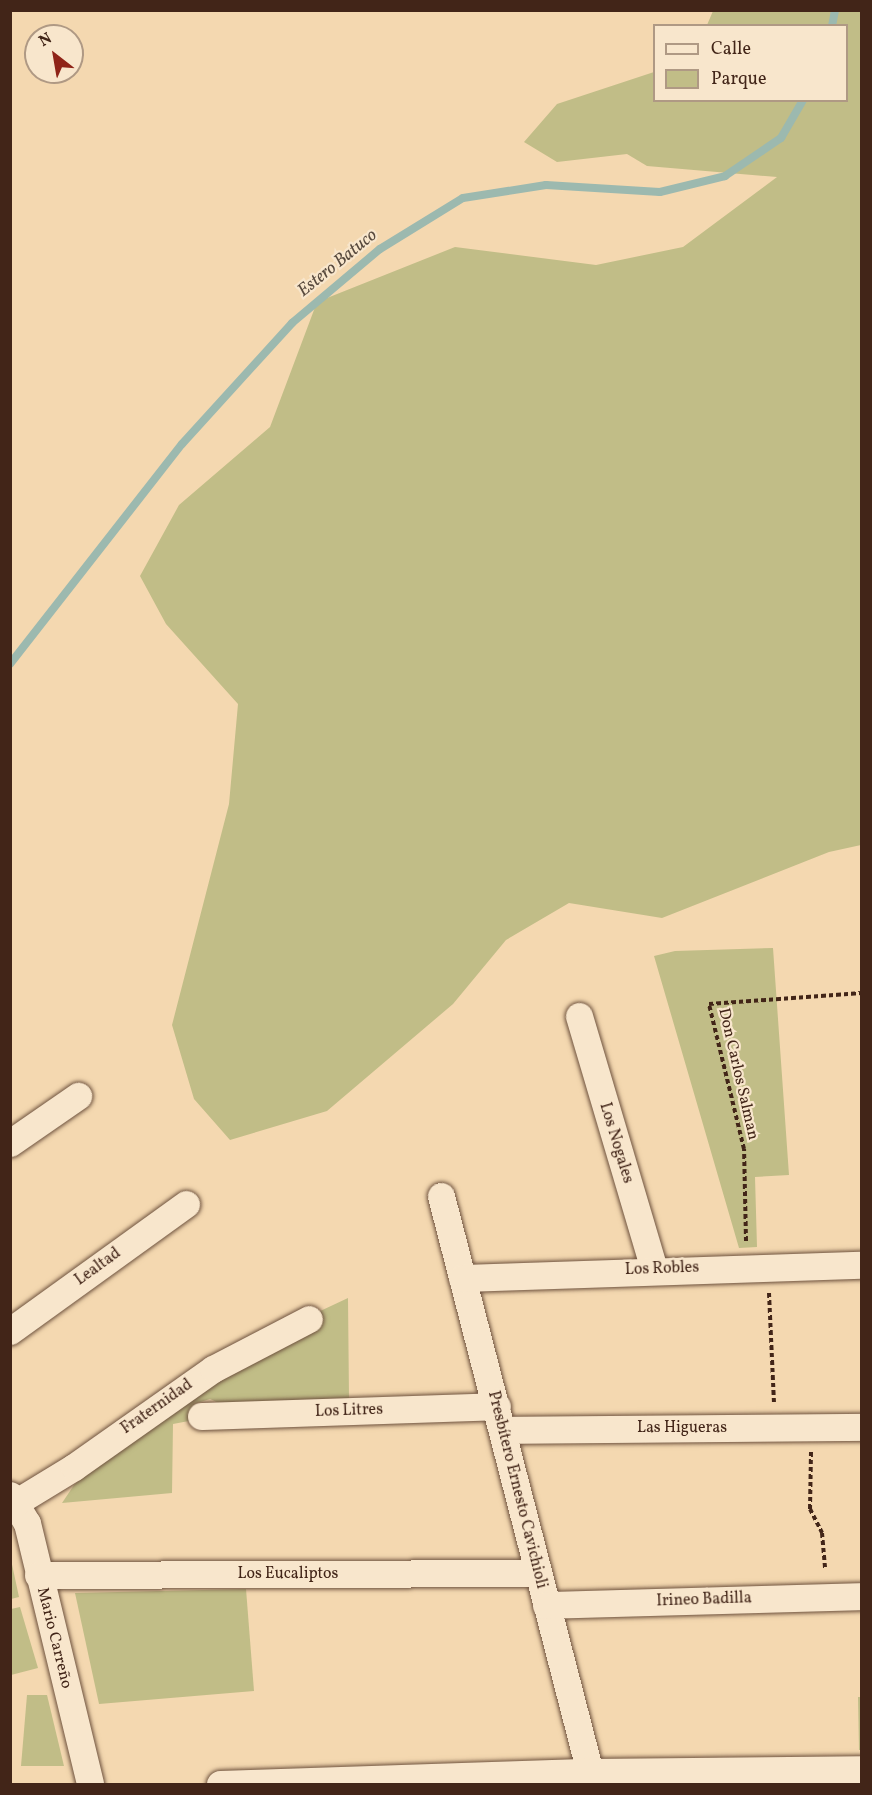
<!DOCTYPE html>
<meta charset="utf-8">
<style>
body{margin:0}
#map{position:relative;width:872px;height:1795px;overflow:hidden;background:#f4d8b0;font-family:Vollkorn,serif}
div>[style]{position:absolute}
.green>*{inset:0;background:#c1bd87}
.stream>*{height:8px;margin:-4px;padding:0 4px;transform-origin:4px;border-radius:4px;background:#9cb9af}
.path>*{height:4px;margin-top:-2px;transform-origin:0;background:repeating-linear-gradient(90deg,#422518 0 4.5px,transparent 0 7.5px)}
.roads{filter:drop-shadow(0 0 2px #6e523e) drop-shadow(0 0 2px #6e523e)}
.street>*{height:27px;margin:-13.5px;padding:0 13.5px;transform-origin:13.5px;border-radius:13.5px;background:#f8e6cc}
span{translate:-50% -50%;white-space:nowrap;text-align:center;line-height:1.15;-webkit-text-stroke:4.5px #f8e6cc;paint-order:stroke}
.street-label{font-size:16px;color:#422518}
.water-label{font-size:18px;color:#584a3e;font-style:italic}
.frame{position:absolute;inset:0;border:12px solid #422518;pointer-events:none}
.legend{position:absolute;left:653px;top:24px;width:195px;height:78px;box-sizing:border-box;background:#f8e6cc;border:2px solid #af9984;margin:0;padding:8px 10px;list-style:none;font-size:18px;color:#422518}
.legend li{display:flex;align-items:center;gap:12px;height:30px}
.legend b{width:30px;border:2px solid #af9984}
.north{position:absolute;left:24px;top:24px;width:60px;height:60px;box-sizing:border-box;background:#f8e6cc;border:2px solid #af9984;border-radius:50%;rotate:329deg;font-size:16px;font-weight:700;line-height:24px;text-align:center;color:#422518}
.north::after{content:'';display:block;margin:auto;width:21px;height:27px;background:#8f2418;clip-path:polygon(50% 0,100% 100%,50% 72%,0 100%)}
</style>
<div id="map">
<div class="green">
<i style="clip-path:polygon(713px 11px,861px 11px,861px 845px,829px 852px,662px 918px,569px 903px,506px 940px,453px 1004px,327px 1111px,230px 1140px,194px 1099px,172px 1025px,229px 804px,238px 704px,166px 624px,140px 576px,179px 505px,270px 427px,317px 302px,455px 247px,596px 265px,683px 247px,777px 177px,647px 166px,627px 154px,557px 162px,524px 142px,557px 104px,654px 72px,654px 100px,846px 100px,846px 26px,707px 25px)"></i>
<i style="clip-path:polygon(773px 948px,789px 1175px,755px 1177px,757px 1247px,739px 1248px,654px 956px,675px 951px)"></i>
<i style="clip-path:polygon(348px 1298px,349px 1398px,219px 1403px,210px 1399px,194px 1404px,194px 1420px,173px 1424px,172px 1493px,62px 1503px,74px 1485px,160px 1412px,316px 1313px)"></i>
<i style="clip-path:polygon(10px 1555px,19px 1597px,11px 1599px,10px 1599px)"></i>
<i style="clip-path:polygon(246px 1589px,254px 1691px,99px 1704px,75px 1593px)"></i>
<i style="clip-path:polygon(20px 1607px,38px 1668px,11px 1675px,11px 1609px)"></i>
<i style="clip-path:polygon(27px 1695px,47px 1695px,64px 1766px,21px 1766px)"></i>
<i style="clip-path:polygon(858px 1697px,861px 1697px,861px 1750px,859px 1750px)"></i>
</div>
<div class="stream">
<i style="left:832px;top:26px;width:16px;rotate:-79deg"></i>
<i style="left:10px;top:664px;width:279px;rotate:-52deg"></i>
<i style="left:182px;top:444px;width:164px;rotate:-47.7deg"></i>
<i style="left:292px;top:323px;width:115px;rotate:-40.1deg"></i>
<i style="left:380px;top:249px;width:97px;rotate:-31.6deg"></i>
<i style="left:463px;top:198px;width:84px;rotate:-8.9deg"></i>
<i style="left:546px;top:185px;width:114px;rotate:3.5deg"></i>
<i style="left:660px;top:192px;width:67px;rotate:-13.8deg"></i>
<i style="left:725px;top:176px;width:68px;rotate:-34.2deg"></i>
<i style="left:781px;top:138px;width:44px;rotate:-59.9deg"></i>
</div>
<div class="path">
<i style="left:746px;top:1241px;width:92px;rotate:-91.2deg"></i>
<i style="left:744px;top:1149px;width:149px;rotate:-103.6deg"></i>
<i style="left:709px;top:1004px;width:153px;rotate:-4.1deg"></i>
<i style="left:769px;top:1293px;width:110px;rotate:87.4deg"></i>
<i style="left:811px;top:1452px;width:57px;rotate:91deg"></i>
<i style="left:810px;top:1509px;width:27px;rotate:63deg"></i>
<i style="left:822px;top:1533px;width:37px;rotate:85deg"></i>
</div>
<div class="roads">
<div class="street">
<i style="left:579px;top:1016px;width:264px;rotate:73.5deg"></i>
<i style="left:10px;top:1143px;width:83px;rotate:-34.7deg"></i>
<i style="left:441px;top:1196px;width:607px;rotate:75.51deg"></i>
<i style="left:462px;top:1278px;width:400px;rotate:-1.9deg"></i>
<i style="left:10px;top:1331px;width:217px;rotate:-35.8deg"></i>
<i style="left:201px;top:1416px;width:296px;rotate:-1.9deg"></i>
<i style="left:503px;top:1430px;width:359px;rotate:-0.5deg"></i>
<i style="left:10px;top:1495px;width:33px;rotate:59deg"></i>
<i style="left:27px;top:1523px;width:268px;rotate:76.4deg"></i>
<i style="left:10px;top:1506px;width:75px;rotate:-31.4deg"></i>
<i style="left:74px;top:1467px;width:170px;rotate:-35.2deg"></i>
<i style="left:213px;top:1369px;width:108px;rotate:-27.5deg"></i>
<i style="left:38px;top:1575px;width:500px;rotate:-0.23deg"></i>
<i style="left:546px;top:1605px;width:316px;rotate:-1.6deg"></i>
<i style="left:220px;top:1784px;width:370px;rotate:-1.9deg"></i>
<i style="left:590px;top:1772px;width:272px;rotate:-0.6deg"></i>
</div>
</div>
<div class="street-label">
<span style="left:738px;top:1074px;rotate:77deg">Don Carlos Salman</span>
<span style="left:616px;top:1143px;rotate:73deg">Los Nogales</span>
<span style="left:98px;top:1267px;rotate:-36deg">Lealtad</span>
<span style="left:662px;top:1269px;rotate:-2deg">Los Robles</span>
<span style="left:157px;top:1407px;rotate:-35deg">Fraternidad</span>
<span style="left:349px;top:1411px;rotate:-2deg">Los Litres</span>
<span style="left:682px;top:1428px">Las Higueras</span>
<span style="left:517px;top:1490px;rotate:76deg">Presbítero Ernesto Cavichioli</span>
<span style="left:288px;top:1574px">Los Eucaliptos</span>
<span style="left:704px;top:1600px;rotate:-2deg">Irineo Badilla</span>
<span style="left:54px;top:1638px;rotate:76deg">Mario Carreño</span>
</div>
<div class="water-label">
<span style="left:338px;top:264px;rotate:-39deg">Estero Batuco</span>
</div>
<div class="frame"></div>
<ul class="legend">
<li><b style="height:8px;background:#f8e6cc"></b>Calle</li>
<li><b style="height:16px;background:#c1bd87"></b>Parque</li>
</ul>
<div class="north">N</div>
</div>
